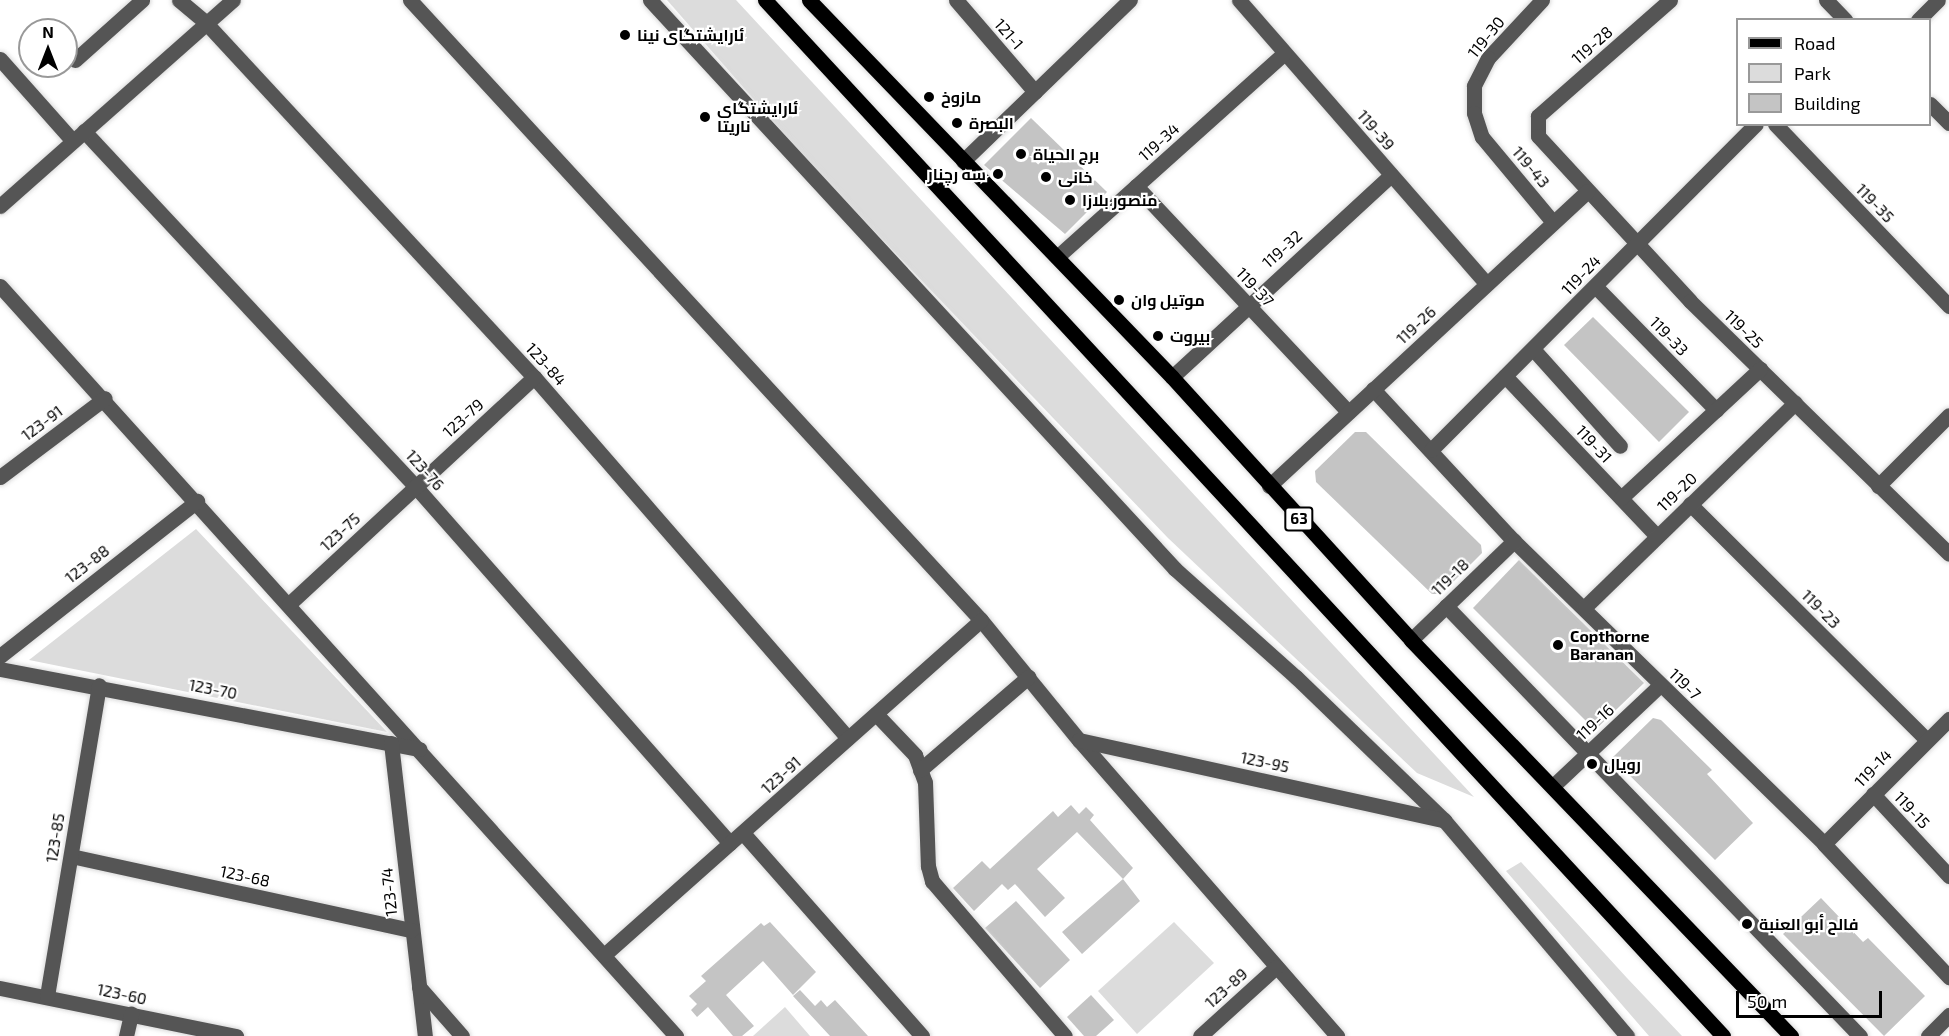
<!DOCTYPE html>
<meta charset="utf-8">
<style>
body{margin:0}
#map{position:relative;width:1949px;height:1036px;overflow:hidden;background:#fff;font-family:"Exo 2",Cairo,sans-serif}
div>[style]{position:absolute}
.green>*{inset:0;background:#dcdcdc}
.building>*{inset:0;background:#c4c4c4}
.roads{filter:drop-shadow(0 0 2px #dbdbdb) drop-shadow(0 0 2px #dbdbdb)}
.minor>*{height:15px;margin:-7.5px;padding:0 7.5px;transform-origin:7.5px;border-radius:7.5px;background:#555}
.major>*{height:15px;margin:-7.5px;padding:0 7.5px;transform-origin:7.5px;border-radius:7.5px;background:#000}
.dots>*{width:16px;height:16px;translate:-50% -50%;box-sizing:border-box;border:3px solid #fff;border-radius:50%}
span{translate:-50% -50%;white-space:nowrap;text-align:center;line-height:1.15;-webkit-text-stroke:4.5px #fff;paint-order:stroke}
.shield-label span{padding:2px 4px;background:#fff;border:2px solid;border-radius:4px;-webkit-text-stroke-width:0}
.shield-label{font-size:15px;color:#000;font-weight:700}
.street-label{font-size:16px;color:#000}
.poi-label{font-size:16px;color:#000;font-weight:700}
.left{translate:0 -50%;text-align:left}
.right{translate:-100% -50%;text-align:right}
.legend{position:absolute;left:1736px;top:18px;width:195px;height:108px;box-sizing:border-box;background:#fff;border:2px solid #999;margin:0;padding:8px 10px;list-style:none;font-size:18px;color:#000}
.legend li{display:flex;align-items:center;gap:12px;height:30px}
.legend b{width:30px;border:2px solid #999}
.north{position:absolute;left:18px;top:18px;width:60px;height:60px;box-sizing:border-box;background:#fff;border:2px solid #999;border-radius:50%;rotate:0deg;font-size:16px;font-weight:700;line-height:24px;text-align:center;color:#000}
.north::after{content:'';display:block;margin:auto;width:21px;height:27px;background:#000;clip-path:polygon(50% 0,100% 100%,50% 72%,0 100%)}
.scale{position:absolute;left:1736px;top:991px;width:146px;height:27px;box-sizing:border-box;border:3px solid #000;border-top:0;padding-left:8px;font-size:18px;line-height:21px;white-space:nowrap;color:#000;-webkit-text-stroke:4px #fff;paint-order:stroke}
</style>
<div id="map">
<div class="green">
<i style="clip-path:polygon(667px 0,736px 0,1474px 797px,1417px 773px,1168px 538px,813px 167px)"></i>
<i style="clip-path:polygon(196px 529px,387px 732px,29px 660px)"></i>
<i style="clip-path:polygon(1521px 862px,1627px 978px,1682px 1036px,1649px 1036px,1506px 871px)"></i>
<i style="clip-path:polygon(1174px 922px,1214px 963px,1137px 1034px,1098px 991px)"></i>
<i style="clip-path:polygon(785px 1007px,810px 1036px,753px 1036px)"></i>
</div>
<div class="building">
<i style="clip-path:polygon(1031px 118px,1107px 192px,1065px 234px,984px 165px)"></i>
<i style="clip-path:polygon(1593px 317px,1689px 412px,1659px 442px,1564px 345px)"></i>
<i style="clip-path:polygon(1355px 432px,1366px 432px,1481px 545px,1482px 553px,1441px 594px,1432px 594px,1316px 482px,1315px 471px)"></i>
<i style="clip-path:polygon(1519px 560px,1644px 683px,1595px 730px,1473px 608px)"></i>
<i style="clip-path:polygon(1653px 718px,1661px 720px,1712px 770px,1707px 774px,1753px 823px,1715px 860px,1612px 758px)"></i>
<i style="clip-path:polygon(1071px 805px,1079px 814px,1086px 807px,1094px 815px,1090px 820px,1133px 868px,1123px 879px,1140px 901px,1082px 954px,1062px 932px,1123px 879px,1077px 832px,1037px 869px,1065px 898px,1045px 917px,1015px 884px,1008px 890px,1002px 884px,974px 911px,953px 888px,982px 861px,990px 869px,1053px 811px,1058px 817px)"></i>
<i style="clip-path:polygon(1821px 898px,1863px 942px,1868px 938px,1925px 996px,1884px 1036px,1783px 934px)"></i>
<i style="clip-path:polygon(1016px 901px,1070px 960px,1040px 988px,985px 928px)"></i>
<i style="clip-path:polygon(770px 922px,816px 972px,793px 995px,763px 961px,726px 995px,754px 1026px,742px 1036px,733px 1036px,708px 1007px,697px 1017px,691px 1010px,697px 1004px,689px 996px,706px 981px,701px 976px,761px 923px,764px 926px)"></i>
<i style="clip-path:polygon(800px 990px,815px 1006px,821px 1000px,827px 1007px,835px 1000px,868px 1036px,830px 1036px,793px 996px)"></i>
<i style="clip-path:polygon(1091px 995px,1114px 1020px,1096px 1036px,1084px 1036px,1067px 1017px)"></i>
</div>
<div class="roads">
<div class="minor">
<i style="left:179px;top:0;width:35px;rotate:40deg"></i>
<i style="left:206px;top:23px;width:483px;rotate:47.2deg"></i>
<i style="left:534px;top:377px;width:478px;rotate:49deg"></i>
<i style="left:410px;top:0;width:843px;rotate:47.36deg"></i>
<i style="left:981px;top:620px;width:155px;rotate:50.8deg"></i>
<i style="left:1079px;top:740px;width:393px;rotate:48.9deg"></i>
<i style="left:650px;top:0;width:774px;rotate:47.3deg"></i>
<i style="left:1175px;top:569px;width:162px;rotate:41.8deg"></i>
<i style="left:1296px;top:677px;width:206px;rotate:44deg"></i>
<i style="left:1444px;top:820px;width:283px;rotate:49.7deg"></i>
<i style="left:956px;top:0;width:121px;rotate:49.3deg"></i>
<i style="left:1239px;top:0;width:376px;rotate:48.9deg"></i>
<i style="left:1542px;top:0;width:79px;rotate:133deg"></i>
<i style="left:1488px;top:58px;width:31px;rotate:117deg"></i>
<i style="left:1474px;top:86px;width:27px;rotate:90deg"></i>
<i style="left:1474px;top:113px;width:25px;rotate:72deg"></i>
<i style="left:1482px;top:137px;width:109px;rotate:50.2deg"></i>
<i style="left:1670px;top:0;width:176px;rotate:138.7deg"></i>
<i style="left:1538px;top:116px;width:20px;rotate:90deg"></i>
<i style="left:1538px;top:136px;width:224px;rotate:47.3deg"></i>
<i style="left:1690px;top:301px;width:362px;rotate:44.3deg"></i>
<i style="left:1826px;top:0;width:28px;rotate:46deg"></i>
<i style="left:1918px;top:20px;width:28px;rotate:-45deg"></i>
<i style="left:0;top:59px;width:108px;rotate:48.4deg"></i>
<i style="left:75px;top:60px;width:90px;rotate:-41.8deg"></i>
<i style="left:1930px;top:104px;width:27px;rotate:45deg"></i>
<i style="left:1775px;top:124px;width:252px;rotate:46.3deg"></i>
<i style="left:84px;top:131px;width:485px;rotate:47deg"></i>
<i style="left:415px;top:486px;width:476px;rotate:48.6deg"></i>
<i style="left:963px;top:161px;width:232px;rotate:-44deg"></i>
<i style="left:1136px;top:186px;width:310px;rotate:46.8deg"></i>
<i style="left:0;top:206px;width:311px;rotate:-41.5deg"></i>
<i style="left:1057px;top:257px;width:305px;rotate:-41.9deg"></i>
<i style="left:0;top:286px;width:1010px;rotate:47.97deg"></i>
<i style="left:1596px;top:287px;width:172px;rotate:45.7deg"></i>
<i style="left:1533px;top:349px;width:130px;rotate:48.1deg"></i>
<i style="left:1505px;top:376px;width:221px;rotate:46.5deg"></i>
<i style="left:1172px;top:377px;width:298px;rotate:-42.7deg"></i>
<i style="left:1373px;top:389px;width:207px;rotate:47.2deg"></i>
<i style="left:1514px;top:541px;width:433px;rotate:44.3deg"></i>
<i style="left:1824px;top:844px;width:183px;rotate:46.8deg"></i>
<i style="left:1431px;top:450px;width:460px;rotate:-45.1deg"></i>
<i style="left:0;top:477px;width:131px;rotate:-37deg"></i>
<i style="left:1269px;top:486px;width:434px;rotate:-42.8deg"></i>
<i style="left:1878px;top:486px;width:100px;rotate:-45deg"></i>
<i style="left:1621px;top:498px;width:190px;rotate:-42.9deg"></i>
<i style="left:1690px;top:504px;width:333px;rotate:44.9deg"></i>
<i style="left:289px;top:604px;width:334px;rotate:-42.8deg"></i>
<i style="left:1446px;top:606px;width:597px;rotate:46.09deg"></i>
<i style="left:1585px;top:607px;width:293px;rotate:-44.2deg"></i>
<i style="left:1411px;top:640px;width:143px;rotate:-43.9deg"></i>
<i style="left:0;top:656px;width:251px;rotate:-38.2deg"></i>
<i style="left:0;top:669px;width:427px;rotate:10.8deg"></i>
<i style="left:876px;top:714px;width:57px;rotate:46.4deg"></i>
<i style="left:915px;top:755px;width:29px;rotate:70deg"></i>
<i style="left:925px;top:782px;width:84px;rotate:88deg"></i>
<i style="left:928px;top:866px;width:16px;rotate:75deg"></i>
<i style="left:932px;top:881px;width:204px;rotate:49.4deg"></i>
<i style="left:1079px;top:740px;width:374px;rotate:12.4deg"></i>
<i style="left:391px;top:743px;width:295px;rotate:83.4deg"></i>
<i style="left:920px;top:770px;width:143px;rotate:-40.7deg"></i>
<i style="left:1554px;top:785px;width:146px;rotate:-43.3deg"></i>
<i style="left:1873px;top:794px;width:112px;rotate:47.2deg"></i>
<i style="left:743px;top:833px;width:271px;rotate:48.6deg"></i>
<i style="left:1824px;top:844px;width:177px;rotate:-45deg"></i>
<i style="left:71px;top:856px;width:348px;rotate:12.3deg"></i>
<i style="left:604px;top:955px;width:504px;rotate:-41.62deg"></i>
<i style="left:419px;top:987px;width:65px;rotate:48.7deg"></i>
<i style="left:0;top:988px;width:241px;rotate:11.5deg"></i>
<i style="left:47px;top:996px;width:315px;rotate:-80.5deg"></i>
<i style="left:126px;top:1036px;width:23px;rotate:-77deg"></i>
<i style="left:1200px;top:1036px;width:103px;rotate:-42.2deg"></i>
<i style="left:1928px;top:1036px;width:30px;rotate:-45deg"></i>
</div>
<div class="major">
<i style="left:765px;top:0;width:1411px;rotate:47.24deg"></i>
<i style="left:809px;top:0;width:523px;rotate:46.08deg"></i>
<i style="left:1172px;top:377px;width:355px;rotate:47.7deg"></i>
<i style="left:1411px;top:640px;width:549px;rotate:46.18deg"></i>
</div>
</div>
<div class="dots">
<i style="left:625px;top:35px;background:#000"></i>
<i style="left:929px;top:97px;background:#000"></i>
<i style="left:705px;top:117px;background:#000"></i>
<i style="left:957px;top:123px;background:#000"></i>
<i style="left:1021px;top:154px;background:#000"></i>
<i style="left:998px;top:174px;background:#000"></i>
<i style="left:1046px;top:177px;background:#000"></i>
<i style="left:1070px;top:200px;background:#000"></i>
<i style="left:1119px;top:300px;background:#000"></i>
<i style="left:1158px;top:336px;background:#000"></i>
<i style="left:1558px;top:645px;background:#000"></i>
<i style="left:1592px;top:764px;background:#000"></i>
<i style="left:1747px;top:924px;background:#000"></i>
</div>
<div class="shield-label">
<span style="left:1299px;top:519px">63</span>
</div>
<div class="street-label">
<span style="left:1009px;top:34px;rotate:49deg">121-1</span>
<span style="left:1486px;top:37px;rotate:-51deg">119-30</span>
<span style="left:1592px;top:45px;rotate:-41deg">119-28</span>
<span style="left:1376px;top:130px;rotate:49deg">119-39</span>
<span style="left:1159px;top:142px;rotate:-42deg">119-34</span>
<span style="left:1531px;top:167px;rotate:50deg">119-43</span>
<span style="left:1875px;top:203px;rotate:46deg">119-35</span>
<span style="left:1282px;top:249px;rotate:-42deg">119-32</span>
<span style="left:1581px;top:275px;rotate:-46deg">119-24</span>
<span style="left:1255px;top:287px;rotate:47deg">119-37</span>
<span style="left:1416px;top:325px;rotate:-43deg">119-26</span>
<span style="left:1744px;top:329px;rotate:44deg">119-25</span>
<span style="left:1669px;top:336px;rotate:46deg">119-33</span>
<span style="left:546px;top:364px;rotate:48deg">123-84</span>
<span style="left:463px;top:418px;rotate:-42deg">123-79</span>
<span style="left:42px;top:423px;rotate:-37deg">123-91</span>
<span style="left:1594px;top:444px;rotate:47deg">119-31</span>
<span style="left:425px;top:470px;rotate:48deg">123-76</span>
<span style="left:1677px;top:492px;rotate:-44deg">119-20</span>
<span style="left:340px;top:532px;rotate:-43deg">123-75</span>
<span style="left:87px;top:564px;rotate:-38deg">123-88</span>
<span style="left:1450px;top:577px;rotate:-44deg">119-18</span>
<span style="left:1821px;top:609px;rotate:45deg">119-23</span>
<span style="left:1685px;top:684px;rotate:44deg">119-7</span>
<span style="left:213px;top:689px;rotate:11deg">123-70</span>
<span style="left:1595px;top:722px;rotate:-43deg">119-16</span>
<span style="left:1265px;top:762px;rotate:12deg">123-95</span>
<span style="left:1873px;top:768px;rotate:-46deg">119-14</span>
<span style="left:781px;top:775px;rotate:-42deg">123-91</span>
<span style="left:1912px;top:810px;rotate:47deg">119-15</span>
<span style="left:55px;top:838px;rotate:-81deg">123-85</span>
<span style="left:245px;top:876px;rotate:12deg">123-68</span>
<span style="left:389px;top:892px;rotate:-96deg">123-74</span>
<span style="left:1226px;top:988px;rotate:-42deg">123-89</span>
<span style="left:122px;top:994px;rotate:12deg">123-60</span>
</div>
<div class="poi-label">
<span class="left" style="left:637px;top:35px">ئارایشتگای نینا</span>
<span class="left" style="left:941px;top:97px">مازوخ</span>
<span class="left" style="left:717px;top:117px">ئارایشتگای<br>ناریتا</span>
<span class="left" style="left:969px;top:123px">البصرة</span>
<span class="left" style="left:1033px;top:154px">برج الحياة</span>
<span class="right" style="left:986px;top:174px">سه رچنار</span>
<span class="left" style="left:1058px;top:177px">خانی</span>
<span class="left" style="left:1082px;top:200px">منصور بلازا</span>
<span class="left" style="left:1131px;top:300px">موتيل وان</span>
<span class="left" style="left:1170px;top:336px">بیروت</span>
<span class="left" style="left:1570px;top:645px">Copthorne<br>Baranan</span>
<span class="left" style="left:1604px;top:764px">رویال</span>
<span class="left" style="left:1759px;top:924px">فالح أبو العنبة</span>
</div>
<ul class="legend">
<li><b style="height:8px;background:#000"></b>Road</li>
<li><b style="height:16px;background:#dcdcdc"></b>Park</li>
<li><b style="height:16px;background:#c4c4c4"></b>Building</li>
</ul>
<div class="north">N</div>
<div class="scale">50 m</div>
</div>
